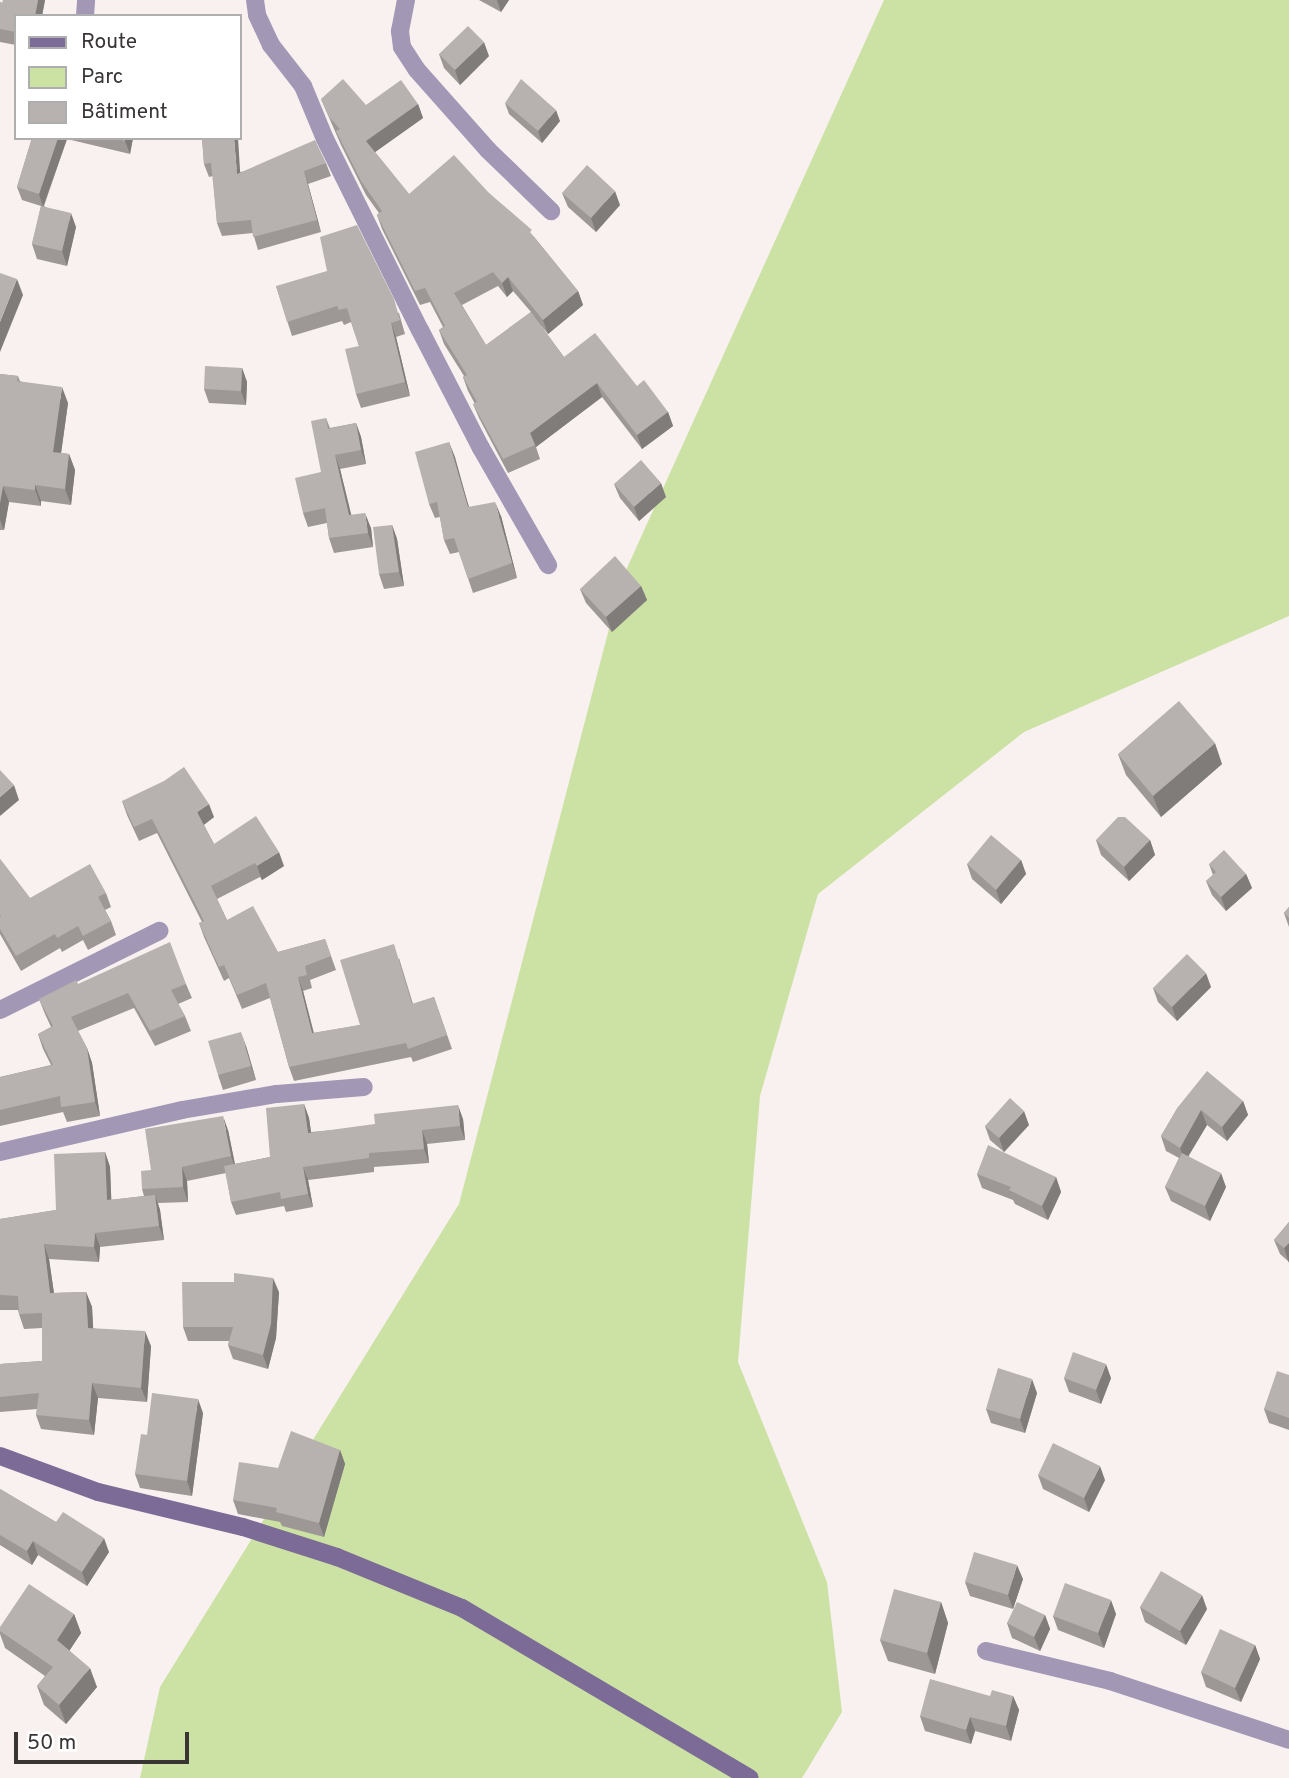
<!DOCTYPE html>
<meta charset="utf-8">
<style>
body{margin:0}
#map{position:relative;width:1289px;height:1778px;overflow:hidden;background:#f8f1ef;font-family:Overpass,sans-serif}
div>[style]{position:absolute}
.green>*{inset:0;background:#cce2a4}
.street>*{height:18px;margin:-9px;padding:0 9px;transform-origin:9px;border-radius:9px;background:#a297b5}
.secondary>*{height:18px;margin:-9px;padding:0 9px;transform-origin:9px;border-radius:9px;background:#7c6b96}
.wall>*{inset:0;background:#9d9896}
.shaded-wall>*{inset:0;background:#807c7a}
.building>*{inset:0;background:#b7b1af}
span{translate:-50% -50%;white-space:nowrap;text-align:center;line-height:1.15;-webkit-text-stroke:7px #fff;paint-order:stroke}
.legend{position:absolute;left:14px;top:14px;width:228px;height:126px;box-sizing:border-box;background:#fff;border:2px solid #afaeae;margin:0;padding:9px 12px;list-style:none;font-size:21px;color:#383534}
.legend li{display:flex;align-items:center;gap:14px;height:35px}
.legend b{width:35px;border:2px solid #afaeae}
.scale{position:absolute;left:14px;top:1732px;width:175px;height:32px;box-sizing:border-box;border:4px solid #383534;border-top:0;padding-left:9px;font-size:21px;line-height:24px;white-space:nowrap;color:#383534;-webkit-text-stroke:5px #fff;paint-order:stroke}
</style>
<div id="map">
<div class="green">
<i style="clip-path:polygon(884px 0,1289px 0,1289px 616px,1024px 732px,818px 894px,760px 1096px,738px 1362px,827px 1582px,842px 1712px,802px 1778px,140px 1778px,160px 1687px,459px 1204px,622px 579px)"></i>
</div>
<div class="street">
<i style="left:255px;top:0;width:15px;rotate:82deg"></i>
<i style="left:257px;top:15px;width:33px;rotate:65deg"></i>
<i style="left:271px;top:45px;width:52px;rotate:52deg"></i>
<i style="left:303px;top:86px;width:57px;rotate:67.5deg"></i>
<i style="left:325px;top:139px;width:213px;rotate:63.6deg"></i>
<i style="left:420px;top:330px;width:133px;rotate:62.7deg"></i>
<i style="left:481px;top:448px;width:135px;rotate:60.2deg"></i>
<i style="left:406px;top:0;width:32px;rotate:101deg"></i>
<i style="left:400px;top:31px;width:16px;rotate:83deg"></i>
<i style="left:402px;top:47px;width:27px;rotate:57deg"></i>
<i style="left:417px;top:70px;width:107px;rotate:48.4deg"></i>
<i style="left:488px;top:150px;width:88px;rotate:44.1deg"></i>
<i style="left:85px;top:16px;width:16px;rotate:-86deg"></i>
<i style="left:0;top:1010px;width:178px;rotate:-26.4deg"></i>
<i style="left:0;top:1152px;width:187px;rotate:-13deg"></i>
<i style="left:182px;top:1110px;width:96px;rotate:-9.6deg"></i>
<i style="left:277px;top:1094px;width:87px;rotate:-4.6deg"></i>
<i style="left:986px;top:1651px;width:128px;rotate:13.6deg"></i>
<i style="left:1110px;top:1681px;width:188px;rotate:18.2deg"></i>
</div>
<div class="secondary">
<i style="left:0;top:1456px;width:104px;rotate:20.2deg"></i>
<i style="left:98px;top:1492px;width:149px;rotate:13.6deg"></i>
<i style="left:243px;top:1527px;width:99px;rotate:17.7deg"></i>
<i style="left:337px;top:1557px;width:135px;rotate:22.2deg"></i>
<i style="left:462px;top:1608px;width:334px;rotate:30.6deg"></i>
</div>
<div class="wall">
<i style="clip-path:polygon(45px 0,42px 16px,16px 16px,16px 45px,0 42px,0 2px,2px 3px)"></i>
<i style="clip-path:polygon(479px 0,509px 0,501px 12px)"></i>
<i style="clip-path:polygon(439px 54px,489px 56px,460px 85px,444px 68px)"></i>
<i style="clip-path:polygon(evenodd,321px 99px,366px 105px,418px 104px,423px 118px,375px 152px,409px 194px,489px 193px,535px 238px,578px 291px,583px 305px,548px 334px,538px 322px,564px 357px,637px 386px,668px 412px,673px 426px,642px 449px,602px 397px,536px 447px,540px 459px,508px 473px,479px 418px,473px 404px,475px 404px,468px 391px,463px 377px,464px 376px,444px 344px,439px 330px,443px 327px,430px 302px,420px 305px,382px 229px,377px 215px,379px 213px,366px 195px,341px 145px,321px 99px,498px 286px,507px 297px,513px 291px,531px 312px,486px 345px,462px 305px,498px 286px)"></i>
<i style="clip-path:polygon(505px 103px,560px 121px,542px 143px,509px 114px)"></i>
<i style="clip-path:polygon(32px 138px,133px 138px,130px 154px,67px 139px,44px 206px,76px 227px,67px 266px,37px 259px,32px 244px,41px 206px,22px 200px,17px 187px)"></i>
<i style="clip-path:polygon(202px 138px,240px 172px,326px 163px,331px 176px,308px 184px,321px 232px,258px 250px,253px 233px,222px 236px,217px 223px,213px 176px,209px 177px,204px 164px)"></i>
<i style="clip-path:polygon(562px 193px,620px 205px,596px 232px,568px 207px)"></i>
<i style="clip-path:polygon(276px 286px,399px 313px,405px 334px,396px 337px,410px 396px,361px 408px,356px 394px,359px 346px,351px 322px,344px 325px,342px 321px,292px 336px)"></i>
<i style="clip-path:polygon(242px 368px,247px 382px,246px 405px,209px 403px,204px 389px)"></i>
<i style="clip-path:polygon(0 374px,18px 376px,20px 381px,68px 403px,61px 453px,69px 454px,75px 470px,71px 505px,41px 501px,41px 506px,9px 502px,4px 530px,0 530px)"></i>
<i style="clip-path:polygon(326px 418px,330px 428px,356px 423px,361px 437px,366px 464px,340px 469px,351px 515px,371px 528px,373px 547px,334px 553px,329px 538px,327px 523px,308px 527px,303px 513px,321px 472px)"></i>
<i style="clip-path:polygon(449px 442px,469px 507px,501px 516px,517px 578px,473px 593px,459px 552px,450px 554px,444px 540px,440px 517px,435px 518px,429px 504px)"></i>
<i style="clip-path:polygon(614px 484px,666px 497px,639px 521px,620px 498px)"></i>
<i style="clip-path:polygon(392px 525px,397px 539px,404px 586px,384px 589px,379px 574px)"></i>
<i style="clip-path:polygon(641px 586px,647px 600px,612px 632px,586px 603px,580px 589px)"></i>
<i style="clip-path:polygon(1118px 754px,1222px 764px,1161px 817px,1126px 775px)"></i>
<i style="clip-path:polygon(122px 801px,214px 817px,204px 825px,214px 844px,284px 866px,262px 880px,260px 877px,217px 899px,227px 920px,278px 952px,325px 939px,336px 970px,310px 980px,312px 988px,303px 991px,314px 1033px,360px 1025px,399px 958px,413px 1004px,434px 997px,452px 1049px,413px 1062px,411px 1057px,294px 1081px,289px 1067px,270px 998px,242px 1009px,229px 978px,224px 981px,204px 937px,199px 923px,202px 922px,157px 833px,139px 841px,127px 815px)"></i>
<i style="clip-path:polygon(1096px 840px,1150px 840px,1155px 855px,1129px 881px,1101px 855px)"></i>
<i style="clip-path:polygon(0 859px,30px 898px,106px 893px,111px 907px,105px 910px,111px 921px,116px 935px,88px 950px,83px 940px,62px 952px,60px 948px,21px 971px,0 934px)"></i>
<i style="clip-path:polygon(1021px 860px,1026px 874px,1001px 904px,972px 879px,967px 864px)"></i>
<i style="clip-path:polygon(1209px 864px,1246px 874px,1252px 888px,1226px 911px,1212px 895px,1206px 881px,1213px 875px)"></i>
<i style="clip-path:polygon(1289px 907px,1289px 927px,1284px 913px)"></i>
<i style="clip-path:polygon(78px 984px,186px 984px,192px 998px,178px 1004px,185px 1016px,191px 1031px,155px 1046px,134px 1008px,78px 1031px,87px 1048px,92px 1063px,100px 1116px,67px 1122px,63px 1112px,0 1126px,0 1077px,51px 1065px,43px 1049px,38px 1034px,51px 1027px,45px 1014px,39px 999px)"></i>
<i style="clip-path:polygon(1211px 987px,1177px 1021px,1158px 1002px,1153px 988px)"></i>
<i style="clip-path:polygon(246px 1046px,256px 1080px,223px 1090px,218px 1075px)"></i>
<i style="clip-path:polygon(1243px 1101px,1248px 1115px,1227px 1141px,1207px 1125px,1188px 1156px,1226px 1187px,1210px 1221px,1171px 1201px,1165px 1187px,1179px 1158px,1166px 1151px,1161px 1136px,1178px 1107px)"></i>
<i style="clip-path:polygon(304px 1104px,309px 1118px,311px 1132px,463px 1119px,465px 1140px,427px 1144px,429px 1163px,374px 1167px,374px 1172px,308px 1180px,313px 1207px,286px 1212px,284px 1206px,236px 1215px,231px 1202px,226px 1173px,187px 1181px,188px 1202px,158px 1203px,160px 1210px,164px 1240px,100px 1247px,99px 1262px,49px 1259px,54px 1293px,86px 1292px,92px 1307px,93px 1328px,151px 1346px,147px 1402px,98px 1398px,94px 1435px,41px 1429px,36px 1415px,37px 1409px,0 1412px,0 1364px,42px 1361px,42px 1328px,24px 1329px,19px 1314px,18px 1310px,0 1310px,0 1219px,56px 1210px,105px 1152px,110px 1167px,111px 1200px,144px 1196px,142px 1189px,151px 1170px,228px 1130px,235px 1164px,270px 1157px)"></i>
<i style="clip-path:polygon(1029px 1125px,1004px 1152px,990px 1140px,985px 1126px)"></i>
<i style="clip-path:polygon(977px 1174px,1056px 1177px,1061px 1192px,1048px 1220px,1015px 1204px,1013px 1200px,982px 1188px)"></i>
<i style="clip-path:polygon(1289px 1222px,1289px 1262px,1280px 1254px,1274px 1240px)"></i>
<i style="clip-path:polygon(279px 1292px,276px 1338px,268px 1369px,233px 1359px,228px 1345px,229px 1341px,188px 1341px,183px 1327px)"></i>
<i style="clip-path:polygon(1289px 1375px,1289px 1430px,1269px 1423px,1264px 1409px)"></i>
<i style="clip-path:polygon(1064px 1378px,1111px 1378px,1101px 1404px,1069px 1392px)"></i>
<i style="clip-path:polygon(1037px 1393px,1025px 1433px,991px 1423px,986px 1409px)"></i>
<i style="clip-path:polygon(203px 1413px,192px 1496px,140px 1488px,135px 1474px,147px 1435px)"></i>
<i style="clip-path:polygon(340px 1450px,345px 1464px,324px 1537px,282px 1526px,280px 1522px,238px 1514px,233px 1500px,278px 1468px)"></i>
<i style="clip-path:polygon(1038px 1475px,1105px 1480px,1089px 1512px,1043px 1489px)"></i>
<i style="clip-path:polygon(0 1488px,0 1489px,56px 1522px,109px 1552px,87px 1586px,38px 1555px,32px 1565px,0 1545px)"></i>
<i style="clip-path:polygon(1023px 1579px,1013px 1609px,970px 1596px,965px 1582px)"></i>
<i style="clip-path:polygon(941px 1602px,948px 1623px,935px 1674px,888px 1661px,880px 1640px)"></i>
<i style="clip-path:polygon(1140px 1607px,1207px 1609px,1186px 1645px,1145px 1622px)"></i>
<i style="clip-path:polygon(74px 1614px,81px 1633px,69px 1651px,97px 1687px,66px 1724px,44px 1705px,37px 1686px,45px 1676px,5px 1648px,0 1634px,0 1627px)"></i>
<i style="clip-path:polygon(1116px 1614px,1104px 1648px,1058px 1630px,1053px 1616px)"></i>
<i style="clip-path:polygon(1045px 1615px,1050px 1629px,1040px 1651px,1012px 1638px,1007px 1623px)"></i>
<i style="clip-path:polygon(1255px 1645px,1260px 1659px,1241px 1702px,1206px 1687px,1201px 1672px)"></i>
<i style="clip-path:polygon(1013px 1696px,1019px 1710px,1011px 1741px,975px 1731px,971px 1744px,925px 1731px,920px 1716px)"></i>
</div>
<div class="shaded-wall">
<i style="clip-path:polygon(38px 0,45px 0,42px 16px,35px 16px)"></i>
<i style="clip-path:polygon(497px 0,509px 0,501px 12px)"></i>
<i style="clip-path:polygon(484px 42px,489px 56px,460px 85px,455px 70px)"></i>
<i style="clip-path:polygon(418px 104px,423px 118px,371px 155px,366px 141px)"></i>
<i style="clip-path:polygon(556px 110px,560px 121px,542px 143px,538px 131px)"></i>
<i style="clip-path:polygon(58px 138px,67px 138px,67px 139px,43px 207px,39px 194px)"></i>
<i style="clip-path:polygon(125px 138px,133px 138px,130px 154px,125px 141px)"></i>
<i style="clip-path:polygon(234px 138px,238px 138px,241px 186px,237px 174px)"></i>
<i style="clip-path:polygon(304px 171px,308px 184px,321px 232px,317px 220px)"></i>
<i style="clip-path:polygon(615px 191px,620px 205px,596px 232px,591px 218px)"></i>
<i style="clip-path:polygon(71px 213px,76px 227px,67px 266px,62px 251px)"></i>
<i style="clip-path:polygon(508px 277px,513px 291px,507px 297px,502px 283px)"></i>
<i style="clip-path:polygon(17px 279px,23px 295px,0 352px,0 322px)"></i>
<i style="clip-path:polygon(578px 291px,583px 305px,548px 334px,543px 320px)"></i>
<i style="clip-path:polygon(391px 323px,396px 337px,410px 396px,405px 382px)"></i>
<i style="clip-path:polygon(242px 368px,247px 382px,246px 405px,241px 391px)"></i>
<i style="clip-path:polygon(597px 383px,602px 397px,536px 447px,530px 433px)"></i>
<i style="clip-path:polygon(62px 387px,68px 403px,59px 468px,53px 452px)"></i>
<i style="clip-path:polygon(668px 412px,673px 426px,642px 449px,637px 435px)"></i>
<i style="clip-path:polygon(356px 423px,361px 437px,366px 464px,361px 450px)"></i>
<i style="clip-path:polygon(449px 442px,455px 457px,473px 522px,468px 507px)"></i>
<i style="clip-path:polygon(69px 454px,75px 470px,71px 505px,65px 489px)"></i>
<i style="clip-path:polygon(335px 455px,340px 469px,355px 530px,349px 515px)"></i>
<i style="clip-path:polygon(661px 483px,666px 497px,639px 521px,634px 507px)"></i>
<i style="clip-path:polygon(35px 485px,41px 501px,41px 506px,35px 490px)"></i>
<i style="clip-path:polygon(3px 486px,9px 502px,4px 530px,0 520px,0 503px)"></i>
<i style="clip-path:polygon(495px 502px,501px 516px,517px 578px,512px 563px)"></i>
<i style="clip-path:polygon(365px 513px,371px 528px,373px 547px,368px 533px)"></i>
<i style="clip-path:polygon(392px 525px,397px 539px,404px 586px,399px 572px)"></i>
<i style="clip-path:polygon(641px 586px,647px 600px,612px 632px,606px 617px)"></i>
<i style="clip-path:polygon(1215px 743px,1222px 764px,1161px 817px,1153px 796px)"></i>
<i style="clip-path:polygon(14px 785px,19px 800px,0 816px,0 797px)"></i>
<i style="clip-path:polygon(209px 804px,214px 817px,202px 826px,197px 812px)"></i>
<i style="clip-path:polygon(1150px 840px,1155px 855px,1129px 881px,1124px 867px)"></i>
<i style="clip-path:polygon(279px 852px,284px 866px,262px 880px,257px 866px)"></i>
<i style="clip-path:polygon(1021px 860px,1026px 874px,1001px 904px,996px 890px)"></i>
<i style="clip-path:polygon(1246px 874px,1252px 888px,1226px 911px,1221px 897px)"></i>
<i style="clip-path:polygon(1206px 973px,1211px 987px,1177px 1021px,1172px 1007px)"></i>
<i style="clip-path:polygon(298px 977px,303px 991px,317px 1047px,312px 1033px)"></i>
<i style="clip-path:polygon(241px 1032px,246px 1046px,256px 1080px,251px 1066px)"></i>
<i style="clip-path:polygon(87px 1048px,92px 1063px,100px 1116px,95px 1102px)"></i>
<i style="clip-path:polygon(1243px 1101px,1248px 1115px,1227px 1141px,1222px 1127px)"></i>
<i style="clip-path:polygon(304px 1104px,309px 1118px,313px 1146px,308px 1133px)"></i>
<i style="clip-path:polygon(458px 1105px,463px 1119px,465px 1140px,460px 1126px)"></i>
<i style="clip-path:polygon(1201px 1110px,1207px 1125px,1185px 1162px,1180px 1148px)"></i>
<i style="clip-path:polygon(1024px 1111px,1029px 1125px,1004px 1152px,999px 1138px)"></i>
<i style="clip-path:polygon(223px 1116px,228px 1130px,236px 1170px,231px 1156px)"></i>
<i style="clip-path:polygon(422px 1130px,427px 1144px,429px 1163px,424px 1149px)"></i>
<i style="clip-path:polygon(105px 1152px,110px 1167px,112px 1215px,107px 1200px)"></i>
<i style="clip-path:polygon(182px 1167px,187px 1181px,188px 1202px,183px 1187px)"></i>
<i style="clip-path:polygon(303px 1167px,308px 1180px,313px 1207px,308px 1194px)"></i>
<i style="clip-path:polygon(1221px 1173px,1226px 1187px,1210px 1221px,1205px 1206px)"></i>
<i style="clip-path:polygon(1056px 1177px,1061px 1192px,1048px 1220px,1042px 1206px)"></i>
<i style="clip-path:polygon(155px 1195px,160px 1210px,164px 1240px,159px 1226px)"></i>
<i style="clip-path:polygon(95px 1233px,100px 1247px,99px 1262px,94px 1247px)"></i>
<i style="clip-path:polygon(1289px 1243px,1289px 1263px,1284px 1248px)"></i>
<i style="clip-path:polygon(44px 1244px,49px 1259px,56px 1308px,50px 1293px)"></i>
<i style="clip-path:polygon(273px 1278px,279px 1292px,276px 1338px,268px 1369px,263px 1355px)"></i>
<i style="clip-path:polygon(86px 1292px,92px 1307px,94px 1343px,88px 1328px)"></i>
<i style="clip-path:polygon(145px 1331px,151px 1346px,147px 1402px,141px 1388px)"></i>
<i style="clip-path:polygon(1106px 1364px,1111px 1378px,1101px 1404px,1096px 1390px)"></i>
<i style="clip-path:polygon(1032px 1379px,1037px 1393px,1025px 1433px,1020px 1419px)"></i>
<i style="clip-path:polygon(92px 1383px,98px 1398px,94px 1435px,89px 1420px)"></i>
<i style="clip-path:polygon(198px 1399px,203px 1413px,192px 1496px,187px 1481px)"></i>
<i style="clip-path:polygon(340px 1450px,345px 1464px,324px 1537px,319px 1523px)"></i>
<i style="clip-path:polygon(1100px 1466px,1105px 1480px,1089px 1512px,1084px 1498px)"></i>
<i style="clip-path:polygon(104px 1538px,109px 1552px,87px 1586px,82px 1572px)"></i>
<i style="clip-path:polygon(33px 1541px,38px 1555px,32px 1565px,27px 1551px)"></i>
<i style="clip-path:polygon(1017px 1565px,1023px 1579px,1013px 1609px,1008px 1595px)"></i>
<i style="clip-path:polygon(1202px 1595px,1207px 1609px,1186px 1645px,1180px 1631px)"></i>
<i style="clip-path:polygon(1111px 1600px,1116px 1614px,1104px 1648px,1098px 1633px)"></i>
<i style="clip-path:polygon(941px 1602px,948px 1623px,935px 1674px,927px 1653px)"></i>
<i style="clip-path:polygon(74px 1614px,81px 1633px,64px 1659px,57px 1640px)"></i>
<i style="clip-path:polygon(1045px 1615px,1050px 1629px,1040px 1651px,1034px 1637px)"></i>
<i style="clip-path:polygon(1255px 1645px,1260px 1659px,1241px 1702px,1235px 1688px)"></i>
<i style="clip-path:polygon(90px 1668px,97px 1687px,66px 1724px,59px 1705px)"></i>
<i style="clip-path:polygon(1013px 1696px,1019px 1710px,1011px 1741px,1006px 1726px)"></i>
<i style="clip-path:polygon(970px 1717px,975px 1731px,971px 1744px,966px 1730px)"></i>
</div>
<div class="building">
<i style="clip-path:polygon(3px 0,38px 0,35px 16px,16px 16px,16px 32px,0 29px,0 2px,2px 3px)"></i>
<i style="clip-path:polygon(468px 26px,484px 42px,455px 70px,439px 54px)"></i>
<i style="clip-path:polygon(343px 79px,366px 105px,401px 80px,418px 104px,366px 141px,409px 194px,454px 155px,489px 193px,532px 230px,530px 232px,578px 291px,543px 320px,508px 277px,502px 283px,493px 272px,454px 293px,486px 345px,531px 312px,564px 357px,595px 333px,637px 386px,644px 380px,668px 412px,637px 435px,597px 383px,530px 433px,535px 445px,503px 459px,473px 404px,477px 402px,463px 377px,467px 375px,439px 330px,445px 326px,425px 288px,415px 291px,377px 215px,382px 211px,361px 181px,336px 131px,340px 129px,329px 117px,321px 99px)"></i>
<i style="clip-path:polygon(521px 79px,556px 110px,538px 131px,505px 103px)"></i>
<i style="clip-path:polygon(32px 138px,58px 138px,39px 194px,17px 187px)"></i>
<i style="clip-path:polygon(112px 138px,125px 138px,125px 141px)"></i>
<i style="clip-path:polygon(202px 138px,234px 138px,237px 174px,315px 140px,326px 163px,304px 171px,317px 220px,253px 237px,251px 220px,217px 223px,211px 163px,204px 164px)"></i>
<i style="clip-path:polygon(587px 165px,615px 191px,591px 218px,562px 193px)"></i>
<i style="clip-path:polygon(41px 206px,71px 213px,62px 251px,32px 244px)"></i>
<i style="clip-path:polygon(357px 225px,394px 299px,400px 320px,391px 323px,405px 382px,356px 394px,345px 349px,359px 346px,347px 308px,339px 310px,337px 306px,287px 322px,276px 286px,327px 271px,320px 237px)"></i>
<i style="clip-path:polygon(0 273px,17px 279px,0 322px)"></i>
<i style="clip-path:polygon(205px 366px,242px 368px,241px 391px,204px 389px)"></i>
<i style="clip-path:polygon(0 374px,18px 376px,17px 381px,62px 387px,53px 452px,69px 454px,65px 489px,35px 485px,35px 490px,3px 486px,0 503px)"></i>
<i style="clip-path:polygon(326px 418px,328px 429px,356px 423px,361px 450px,335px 455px,349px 515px,365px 513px,368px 533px,329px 538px,325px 508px,303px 513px,295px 478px,321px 472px,311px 421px)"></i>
<i style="clip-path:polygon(449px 442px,468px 507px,495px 502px,512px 563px,468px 579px,454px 538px,444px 540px,437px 502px,429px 504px,415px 452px)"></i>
<i style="clip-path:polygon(641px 460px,661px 483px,634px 507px,614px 484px)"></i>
<i style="clip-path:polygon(392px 525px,399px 572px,379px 574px,373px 527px)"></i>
<i style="clip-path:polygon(615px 556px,641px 586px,606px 617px,580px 589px)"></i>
<i style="clip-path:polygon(1179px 701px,1215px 743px,1153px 796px,1118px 754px)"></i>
<i style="clip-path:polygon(184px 767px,209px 804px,197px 812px,214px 844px,256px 816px,279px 852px,257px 866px,255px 863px,211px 886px,227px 920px,253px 906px,278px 952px,325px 939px,331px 956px,305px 966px,307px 975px,298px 977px,312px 1033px,360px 1025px,340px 960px,394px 944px,412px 1004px,434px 997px,447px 1035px,408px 1049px,406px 1043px,289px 1067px,266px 983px,237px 995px,224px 965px,219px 967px,199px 923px,204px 921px,152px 819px,134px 827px,122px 801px,164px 781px)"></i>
<i style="clip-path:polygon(0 770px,14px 785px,0 797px)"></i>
<i style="clip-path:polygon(1118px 817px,1125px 817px,1150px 840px,1124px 867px,1096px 840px)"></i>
<i style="clip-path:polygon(991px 835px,1021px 860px,996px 890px,967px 864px)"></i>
<i style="clip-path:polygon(1224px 850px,1246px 874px,1221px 897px,1206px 881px,1216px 872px,1209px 864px)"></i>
<i style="clip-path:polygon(0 859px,30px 898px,90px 864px,106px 893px,98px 897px,111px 921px,83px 936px,78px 926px,57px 938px,55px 934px,16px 956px,0 929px,0 917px,1px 916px,0 914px)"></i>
<i style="clip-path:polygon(1289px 907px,1289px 918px,1284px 913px)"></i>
<i style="clip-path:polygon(170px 942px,186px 984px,171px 990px,185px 1016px,150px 1031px,128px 993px,71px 1017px,87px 1048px,95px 1102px,61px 1107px,60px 1096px,0 1110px,0 1077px,53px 1065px,38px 1034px,53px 1026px,39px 999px,76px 980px,78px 984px)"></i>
<i style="clip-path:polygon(1187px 954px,1206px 973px,1172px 1007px,1153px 988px)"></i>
<i style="clip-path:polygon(241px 1032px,251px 1066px,218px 1075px,208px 1041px)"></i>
<i style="clip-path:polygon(1207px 1071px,1243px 1101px,1222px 1127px,1201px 1110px,1180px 1148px,1161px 1136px,1178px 1107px)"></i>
<i style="clip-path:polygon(1010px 1098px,1024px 1111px,999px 1138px,985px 1126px)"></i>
<i style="clip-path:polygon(304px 1104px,308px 1133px,375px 1124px,374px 1114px,458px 1105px,460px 1126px,422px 1130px,424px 1149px,369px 1153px,369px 1158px,303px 1167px,308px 1194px,281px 1199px,280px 1192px,231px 1202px,224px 1166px,270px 1157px,266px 1108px)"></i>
<i style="clip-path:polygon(223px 1116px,231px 1156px,182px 1167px,183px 1187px,142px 1189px,141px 1171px,151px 1170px,145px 1129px)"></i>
<i style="clip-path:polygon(988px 1145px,1056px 1177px,1042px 1206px,1009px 1190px,1011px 1187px,977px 1174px)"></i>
<i style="clip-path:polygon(105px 1152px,107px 1200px,155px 1195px,159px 1226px,95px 1233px,94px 1247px,44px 1244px,50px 1293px,86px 1292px,88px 1328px,145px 1331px,141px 1388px,92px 1383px,89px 1420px,36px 1415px,39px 1393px,0 1397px,0 1364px,42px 1361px,42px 1313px,19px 1314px,18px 1296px,0 1295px,0 1219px,56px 1210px,54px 1154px)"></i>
<i style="clip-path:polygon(1182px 1153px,1221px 1173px,1205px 1206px,1165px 1187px)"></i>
<i style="clip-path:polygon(1289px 1222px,1289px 1243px,1284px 1248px,1274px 1240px)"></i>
<i style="clip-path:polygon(234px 1273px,273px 1278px,271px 1324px,263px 1355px,228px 1345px,233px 1327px,183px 1327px,182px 1282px,234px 1282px)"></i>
<i style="clip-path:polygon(1073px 1352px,1106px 1364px,1096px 1390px,1064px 1378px)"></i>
<i style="clip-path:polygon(998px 1368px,1032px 1379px,1020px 1419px,986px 1409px)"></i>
<i style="clip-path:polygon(1277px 1371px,1289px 1375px,1289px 1418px,1264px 1409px)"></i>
<i style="clip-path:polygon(152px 1393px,198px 1399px,187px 1481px,135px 1474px,141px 1434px,147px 1435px)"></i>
<i style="clip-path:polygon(291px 1431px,340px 1450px,319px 1523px,276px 1512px,277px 1508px,233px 1500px,239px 1462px,278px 1468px)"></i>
<i style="clip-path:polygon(1053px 1443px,1100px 1466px,1084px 1498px,1038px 1475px)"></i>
<i style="clip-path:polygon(0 1489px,56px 1522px,63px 1512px,104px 1538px,82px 1572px,33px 1541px,27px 1551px,0 1535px)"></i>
<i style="clip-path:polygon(974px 1552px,1017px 1565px,1008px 1595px,965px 1582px)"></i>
<i style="clip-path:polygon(1161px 1571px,1202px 1595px,1180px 1631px,1140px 1607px)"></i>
<i style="clip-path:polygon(1065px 1583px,1111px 1600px,1098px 1633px,1053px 1616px)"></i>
<i style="clip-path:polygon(29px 1584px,74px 1614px,57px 1640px,90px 1668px,59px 1705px,37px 1686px,53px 1667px,0 1631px,0 1627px)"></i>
<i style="clip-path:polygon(894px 1589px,941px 1602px,927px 1653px,880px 1640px)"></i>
<i style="clip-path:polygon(1017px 1602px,1045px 1615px,1034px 1637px,1007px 1623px)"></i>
<i style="clip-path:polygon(1220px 1629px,1255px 1645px,1235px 1688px,1201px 1672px)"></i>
<i style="clip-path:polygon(930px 1679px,990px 1696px,992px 1690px,1013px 1696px,1006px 1726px,970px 1717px,966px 1730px,920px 1716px)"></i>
</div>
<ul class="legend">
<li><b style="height:9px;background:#7c6b96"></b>Route</li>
<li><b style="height:19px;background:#cce2a4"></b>Parc</li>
<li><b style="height:19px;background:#b7b1af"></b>Bâtiment</li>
</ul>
<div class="scale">50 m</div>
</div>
